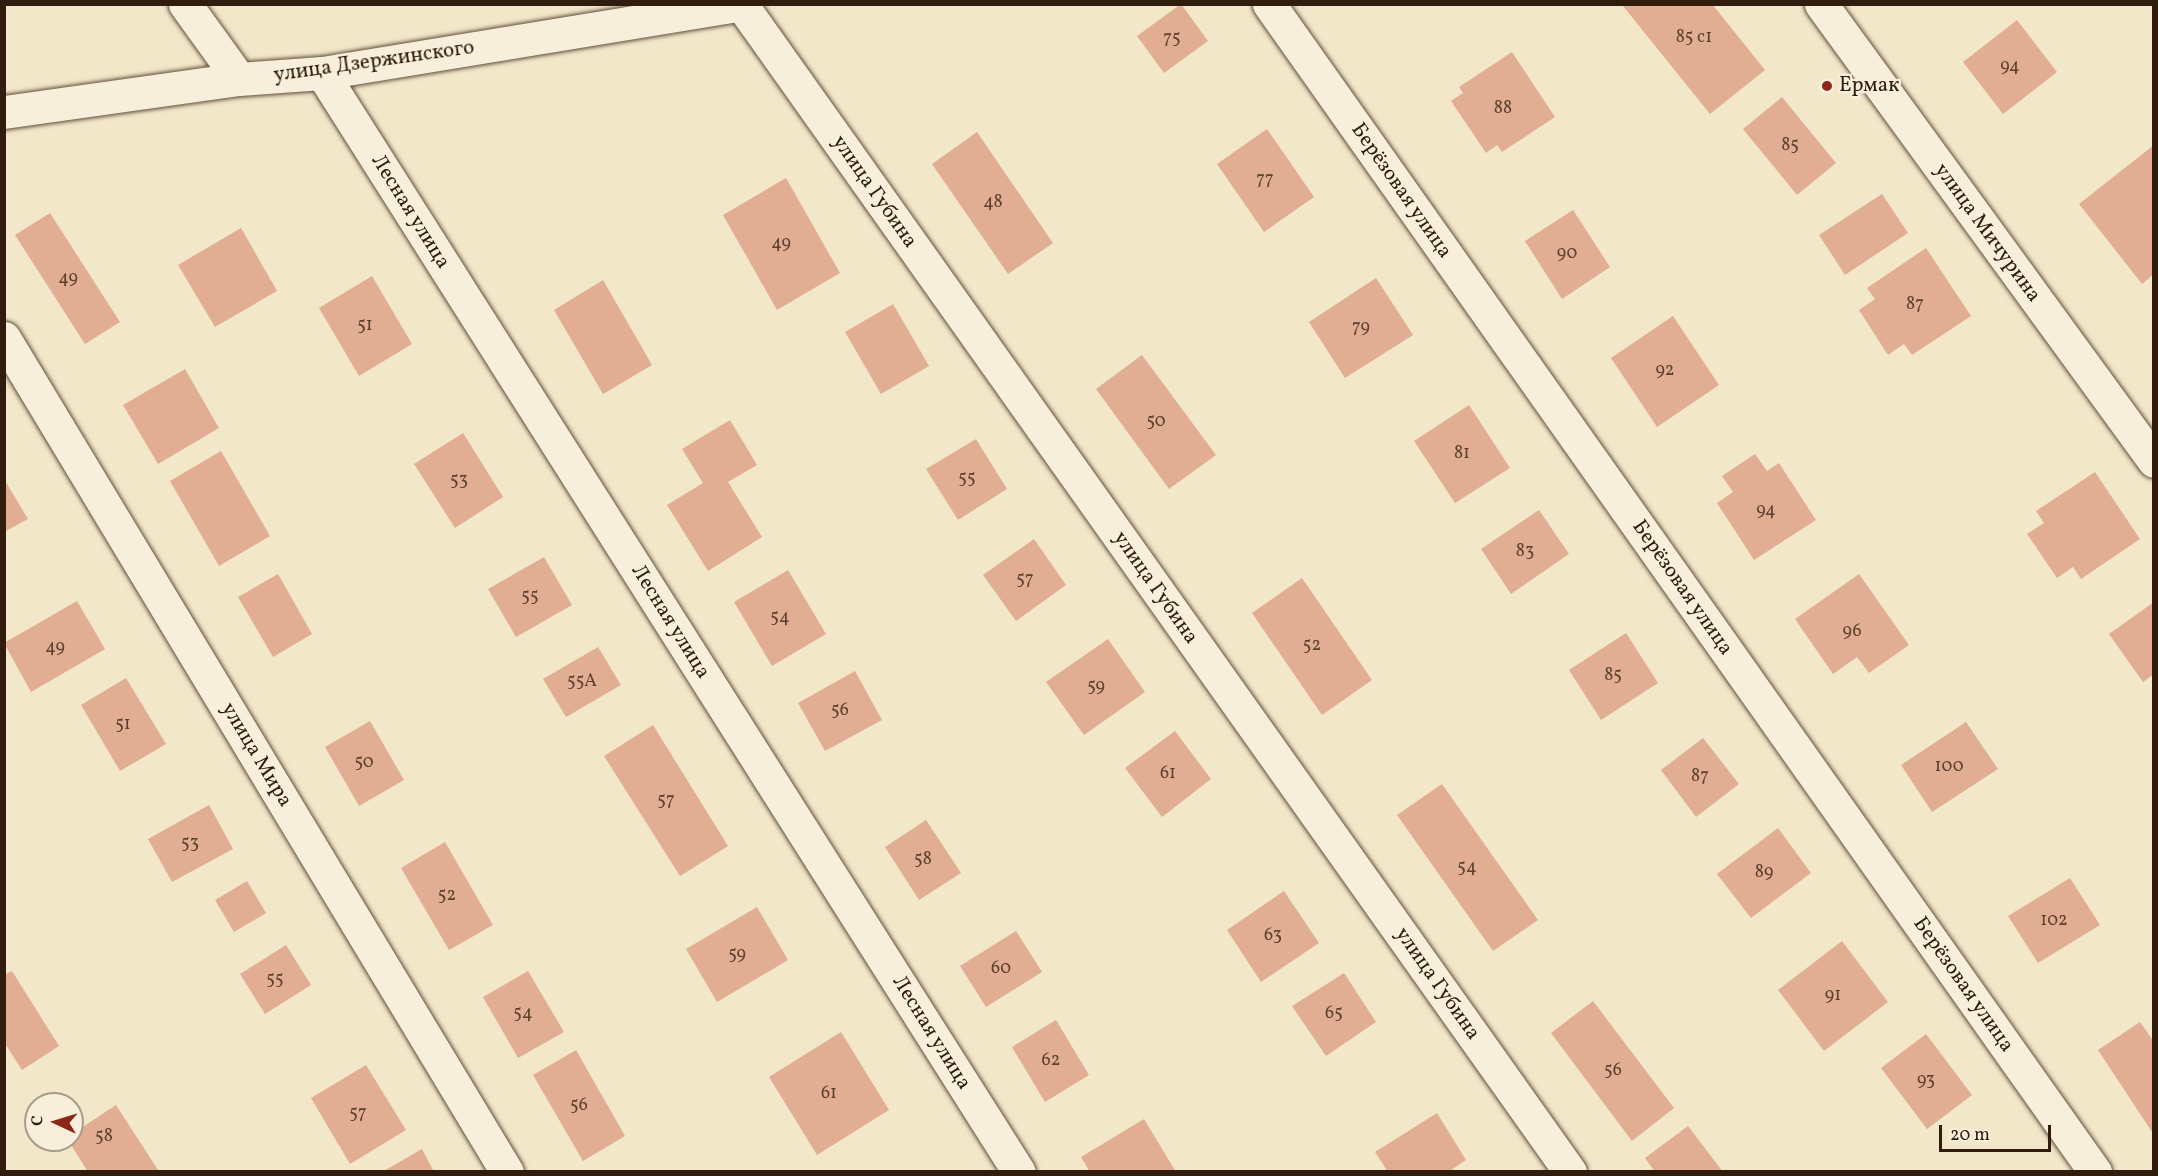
<!DOCTYPE html>
<meta charset="utf-8">
<style>
body{margin:0}
#map{position:relative;width:2158px;height:1176px;overflow:hidden;background:#f3e7c9;font-family:Vollkorn,serif}
div>[style]{position:absolute}
.building>*{inset:0;background:#e1ad93}
.roads{filter:drop-shadow(0 0 2px #62503c) drop-shadow(0 0 2px #62503c)}
.street>*{height:33px;margin:-16.5px;padding:0 16.5px;transform-origin:16.5px;border-radius:16.5px;background:#f7efdc}
.secondary>*{height:33px;margin:-16.5px;padding:0 16.5px;transform-origin:16.5px;border-radius:16.5px;background:#f7efdc}
.dots>*{width:16px;height:16px;translate:-50% -50%;box-sizing:border-box;border:3px solid #f7efdc;border-radius:50%}
span{translate:-50% -50%;white-space:nowrap;text-align:center;line-height:1.15;-webkit-text-stroke:4.5px #f7efdc;paint-order:stroke}
.number-label{font-size:18px;color:#5d412e}
.number-label span{-webkit-text-stroke-width:0}
.street-label{font-size:21px;color:#311d0d}
.poi-label{font-size:21px;color:#311d0d}
.left{translate:0 -50%;text-align:left}
.frame{position:absolute;inset:0;border:6px solid #311d0d;pointer-events:none}
.north{position:absolute;left:24px;top:1092px;width:60px;height:60px;box-sizing:border-box;background:#f7efdc;border:2px solid #a89b89;border-radius:50%;rotate:274deg;font-size:16px;font-weight:700;line-height:24px;text-align:center;color:#311d0d}
.north::after{content:'';display:block;margin:auto;width:21px;height:27px;background:#8f2418;clip-path:polygon(50% 0,100% 100%,50% 72%,0 100%)}
.scale{position:absolute;left:1939px;top:1125px;width:112px;height:27px;box-sizing:border-box;border:3px solid #311d0d;border-top:0;padding-left:8px;font-size:18px;line-height:21px;white-space:nowrap;color:#311d0d;-webkit-text-stroke:4px #f7efdc;paint-order:stroke}
</style>
<div id="map">
<div class="building">
<i style="clip-path:polygon(1181px 4px,1208px 41px,1164px 73px,1137px 36px)"></i>
<i style="clip-path:polygon(1625px 4px,1712px 4px,1765px 70px,1710px 114px,1623px 6px)"></i>
<i style="clip-path:polygon(2017px 20px,2057px 72px,2003px 114px,1963px 62px)"></i>
<i style="clip-path:polygon(1512px 52px,1555px 117px,1502px 152px,1497px 145px,1486px 153px,1451px 101px,1463px 93px,1459px 87px)"></i>
<i style="clip-path:polygon(1782px 97px,1836px 163px,1797px 195px,1743px 129px)"></i>
<i style="clip-path:polygon(1267px 129px,1314px 197px,1264px 232px,1217px 164px)"></i>
<i style="clip-path:polygon(977px 132px,1053px 243px,1008px 274px,932px 164px)"></i>
<i style="clip-path:polygon(2154px 145px,2154px 274px,2142px 284px,2079px 204px)"></i>
<i style="clip-path:polygon(786px 178px,840px 273px,777px 310px,723px 215px)"></i>
<i style="clip-path:polygon(1882px 194px,1908px 233px,1845px 275px,1819px 235px)"></i>
<i style="clip-path:polygon(1573px 210px,1610px 267px,1562px 299px,1525px 241px)"></i>
<i style="clip-path:polygon(50px 213px,120px 322px,85px 344px,15px 235px)"></i>
<i style="clip-path:polygon(241px 228px,277px 291px,215px 327px,178px 265px)"></i>
<i style="clip-path:polygon(1926px 248px,1971px 316px,1912px 355px,1904px 344px,1888px 355px,1859px 310px,1875px 299px,1867px 288px)"></i>
<i style="clip-path:polygon(372px 276px,412px 344px,359px 376px,319px 308px)"></i>
<i style="clip-path:polygon(1376px 278px,1413px 335px,1345px 378px,1309px 322px)"></i>
<i style="clip-path:polygon(603px 280px,652px 365px,603px 394px,554px 310px)"></i>
<i style="clip-path:polygon(893px 304px,929px 366px,881px 394px,845px 332px)"></i>
<i style="clip-path:polygon(1673px 316px,1719px 385px,1657px 427px,1611px 358px)"></i>
<i style="clip-path:polygon(1142px 355px,1216px 455px,1169px 489px,1096px 389px)"></i>
<i style="clip-path:polygon(185px 369px,219px 428px,158px 464px,123px 405px)"></i>
<i style="clip-path:polygon(1469px 405px,1510px 468px,1455px 503px,1414px 441px)"></i>
<i style="clip-path:polygon(730px 420px,757px 465px,728px 482px,762px 537px,708px 571px,667px 505px,703px 483px,682px 449px)"></i>
<i style="clip-path:polygon(463px 433px,503px 497px,455px 528px,414px 464px)"></i>
<i style="clip-path:polygon(976px 439px,1007px 489px,958px 520px,926px 469px)"></i>
<i style="clip-path:polygon(221px 451px,270px 536px,219px 566px,170px 481px)"></i>
<i style="clip-path:polygon(1755px 454px,1767px 471px,1779px 463px,1816px 520px,1754px 560px,1717px 503px,1733px 492px,1722px 476px)"></i>
<i style="clip-path:polygon(2095px 472px,2140px 539px,2081px 579px,2073px 567px,2057px 578px,2027px 534px,2044px 523px,2036px 511px)"></i>
<i style="clip-path:polygon(4px 479px,28px 519px,4px 532px)"></i>
<i style="clip-path:polygon(1539px 510px,1569px 554px,1511px 594px,1481px 549px)"></i>
<i style="clip-path:polygon(1034px 539px,1066px 585px,1016px 621px,983px 575px)"></i>
<i style="clip-path:polygon(544px 557px,572px 605px,516px 637px,488px 589px)"></i>
<i style="clip-path:polygon(788px 570px,826px 634px,772px 666px,734px 602px)"></i>
<i style="clip-path:polygon(278px 574px,312px 634px,273px 657px,238px 597px)"></i>
<i style="clip-path:polygon(1859px 574px,1909px 645px,1869px 673px,1857px 657px,1833px 674px,1795px 619px)"></i>
<i style="clip-path:polygon(1302px 578px,1372px 680px,1322px 715px,1252px 613px)"></i>
<i style="clip-path:polygon(77px 601px,105px 649px,31px 692px,4px 643px)"></i>
<i style="clip-path:polygon(2154px 602px,2154px 674px,2143px 682px,2109px 634px)"></i>
<i style="clip-path:polygon(1626px 633px,1658px 683px,1601px 720px,1569px 670px)"></i>
<i style="clip-path:polygon(1108px 639px,1145px 692px,1084px 735px,1046px 682px)"></i>
<i style="clip-path:polygon(598px 647px,621px 685px,566px 717px,543px 679px)"></i>
<i style="clip-path:polygon(855px 671px,882px 720px,825px 751px,798px 703px)"></i>
<i style="clip-path:polygon(126px 678px,166px 744px,120px 771px,81px 705px)"></i>
<i style="clip-path:polygon(370px 721px,404px 780px,359px 806px,325px 747px)"></i>
<i style="clip-path:polygon(1966px 722px,1998px 769px,1932px 812px,1901px 765px)"></i>
<i style="clip-path:polygon(653px 725px,728px 846px,680px 876px,604px 756px)"></i>
<i style="clip-path:polygon(1175px 731px,1211px 779px,1162px 817px,1125px 768px)"></i>
<i style="clip-path:polygon(1703px 738px,1739px 784px,1696px 817px,1661px 770px)"></i>
<i style="clip-path:polygon(1442px 784px,1538px 920px,1493px 951px,1397px 815px)"></i>
<i style="clip-path:polygon(209px 805px,233px 849px,172px 882px,148px 839px)"></i>
<i style="clip-path:polygon(926px 820px,961px 873px,919px 900px,885px 847px)"></i>
<i style="clip-path:polygon(1778px 828px,1811px 873px,1751px 918px,1717px 874px)"></i>
<i style="clip-path:polygon(445px 842px,493px 925px,449px 950px,401px 868px)"></i>
<i style="clip-path:polygon(2070px 878px,2100px 925px,2038px 963px,2008px 916px)"></i>
<i style="clip-path:polygon(247px 881px,266px 913px,234px 932px,215px 900px)"></i>
<i style="clip-path:polygon(1284px 891px,1319px 943px,1261px 982px,1227px 930px)"></i>
<i style="clip-path:polygon(757px 907px,788px 960px,717px 1002px,686px 949px)"></i>
<i style="clip-path:polygon(1016px 931px,1042px 972px,986px 1007px,960px 966px)"></i>
<i style="clip-path:polygon(1842px 941px,1888px 1002px,1824px 1051px,1778px 990px)"></i>
<i style="clip-path:polygon(286px 945px,311px 985px,265px 1014px,240px 974px)"></i>
<i style="clip-path:polygon(12px 971px,59px 1046px,22px 1070px,4px 1042px,4px 975px)"></i>
<i style="clip-path:polygon(528px 971px,564px 1032px,518px 1058px,483px 997px)"></i>
<i style="clip-path:polygon(1344px 973px,1376px 1022px,1326px 1056px,1292px 1006px)"></i>
<i style="clip-path:polygon(1593px 1001px,1674px 1108px,1632px 1141px,1551px 1033px)"></i>
<i style="clip-path:polygon(1056px 1020px,1089px 1075px,1045px 1102px,1012px 1047px)"></i>
<i style="clip-path:polygon(2140px 1022px,2154px 1042px,2154px 1135px,2098px 1050px)"></i>
<i style="clip-path:polygon(841px 1032px,889px 1110px,817px 1155px,769px 1077px)"></i>
<i style="clip-path:polygon(1926px 1034px,1972px 1095px,1927px 1129px,1881px 1068px)"></i>
<i style="clip-path:polygon(576px 1050px,625px 1136px,583px 1161px,533px 1075px)"></i>
<i style="clip-path:polygon(366px 1065px,406px 1130px,350px 1164px,311px 1098px)"></i>
<i style="clip-path:polygon(116px 1105px,158px 1170px,155px 1172px,88px 1172px,68px 1140px,72px 1140px,72px 1134px)"></i>
<i style="clip-path:polygon(1437px 1113px,1466px 1160px,1448px 1172px,1388px 1172px,1375px 1152px)"></i>
<i style="clip-path:polygon(1144px 1119px,1176px 1172px,1090px 1172px,1081px 1157px)"></i>
<i style="clip-path:polygon(1688px 1126px,1723px 1172px,1655px 1172px,1645px 1158px)"></i>
<i style="clip-path:polygon(422px 1149px,434px 1172px,382px 1172px)"></i>
</div>
<div class="roads">
<div class="street">
<i style="left:185px;top:4px;width:92px;rotate:54.2deg"></i>
<i style="left:741px;top:4px;width:1432px;rotate:54.63deg"></i>
<i style="left:1269px;top:4px;width:1431px;rotate:54.73deg"></i>
<i style="left:322px;top:73px;width:1301px;rotate:57.62deg"></i>
<i style="left:4px;top:112px;width:237px;rotate:-8deg"></i>
<i style="left:239px;top:79px;width:83px;rotate:-4.1deg"></i>
<i style="left:322px;top:73px;width:426px;rotate:-9.3deg"></i>
<i style="left:4px;top:338px;width:974px;rotate:58.91deg"></i>
</div>
<div class="secondary">
<i style="left:1821px;top:4px;width:565px;rotate:53.92deg"></i>
</div>
</div>
<div class="dots">
<i style="left:1827px;top:86px;background:#8f2418"></i>
</div>
<div class="number-label">
<span style="left:1694px;top:38px">85 с1</span>
<span style="left:1172px;top:39px">75</span>
<span style="left:2010px;top:67px">94</span>
<span style="left:1503px;top:109px">88</span>
<span style="left:1790px;top:146px">85</span>
<span style="left:1265px;top:180px">77</span>
<span style="left:993px;top:203px">48</span>
<span style="left:781px;top:244px">49</span>
<span style="left:1567px;top:254px">90</span>
<span style="left:68px;top:279px">49</span>
<span style="left:1915px;top:305px">87</span>
<span style="left:365px;top:326px">51</span>
<span style="left:1361px;top:328px">79</span>
<span style="left:1665px;top:371px">92</span>
<span style="left:1156px;top:422px">50</span>
<span style="left:1462px;top:454px">81</span>
<span style="left:967px;top:479px">55</span>
<span style="left:459px;top:481px">53</span>
<span style="left:1766px;top:511px">94</span>
<span style="left:1525px;top:552px">83</span>
<span style="left:1025px;top:580px">57</span>
<span style="left:530px;top:597px">55</span>
<span style="left:780px;top:618px">54</span>
<span style="left:1852px;top:632px">96</span>
<span style="left:1312px;top:646px">52</span>
<span style="left:55px;top:648px">49</span>
<span style="left:1613px;top:676px">85</span>
<span style="left:582px;top:682px">55А</span>
<span style="left:1096px;top:687px">59</span>
<span style="left:840px;top:711px">56</span>
<span style="left:123px;top:725px">51</span>
<span style="left:364px;top:763px">50</span>
<span style="left:1949px;top:767px">100</span>
<span style="left:1168px;top:774px">61</span>
<span style="left:1700px;top:777px">87</span>
<span style="left:666px;top:801px">57</span>
<span style="left:190px;top:844px">53</span>
<span style="left:923px;top:860px">58</span>
<span style="left:1467px;top:868px">54</span>
<span style="left:1764px;top:873px">89</span>
<span style="left:447px;top:896px">52</span>
<span style="left:2054px;top:921px">102</span>
<span style="left:1273px;top:936px">63</span>
<span style="left:737px;top:955px">59</span>
<span style="left:1001px;top:969px">60</span>
<span style="left:275px;top:980px">55</span>
<span style="left:1833px;top:996px">91</span>
<span style="left:523px;top:1014px">54</span>
<span style="left:1334px;top:1014px">65</span>
<span style="left:1051px;top:1061px">62</span>
<span style="left:1613px;top:1071px">56</span>
<span style="left:1926px;top:1081px">93</span>
<span style="left:829px;top:1094px">61</span>
<span style="left:579px;top:1106px">56</span>
<span style="left:358px;top:1114px">57</span>
<span style="left:104px;top:1137px">58</span>
</div>
<div class="street-label">
<span style="left:374px;top:62px;rotate:-8deg">улица Дзержинского</span>
<span style="left:1401px;top:191px;rotate:55deg">Берёзовая улица</span>
<span style="left:874px;top:192px;rotate:55deg">улица Губина</span>
<span style="left:410px;top:212px;rotate:58deg">Лесная улица</span>
<span style="left:1987px;top:233px;rotate:54deg">улица Мичурина</span>
<span style="left:1155px;top:588px;rotate:55deg">улица Губина</span>
<span style="left:1682px;top:588px;rotate:55deg">Берёзовая улица</span>
<span style="left:670px;top:622px;rotate:58deg">Лесная улица</span>
<span style="left:256px;top:755px;rotate:59deg">улица Мира</span>
<span style="left:1437px;top:984px;rotate:55deg">улица Губина</span>
<span style="left:1963px;top:985px;rotate:55deg">Берёзовая улица</span>
<span style="left:931px;top:1033px;rotate:58deg">Лесная улица</span>
</div>
<div class="poi-label">
<span class="left" style="left:1839px;top:86px">Ермак</span>
</div>
<div class="frame"></div>
<div class="north">С</div>
<div class="scale">20 m</div>
</div>
